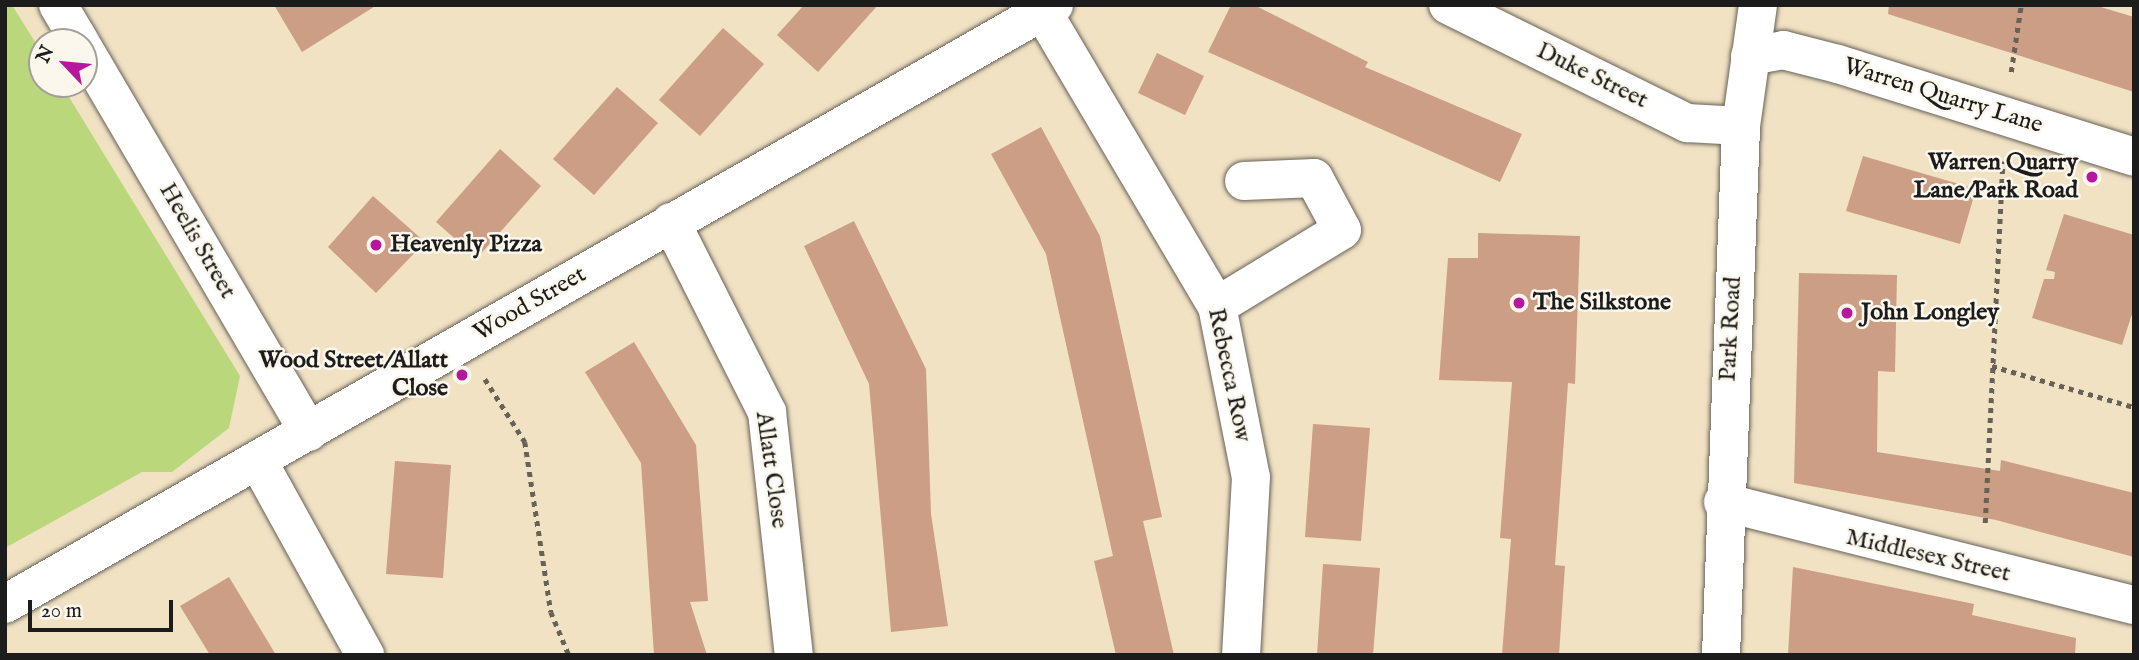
<!DOCTYPE html>
<style>
body{margin:0}
#map{position:relative;width:2139px;height:660px;overflow:hidden;background:#f1e2c4;font-family:"IM FELL English",serif}
div>[style]{position:absolute}
.green>*{inset:0;background:#bbd77c}
.building>*{inset:0;background:#cb9e85}
.path>*{height:4.5px;margin-top:-2.25px;transform-origin:0;background:repeating-linear-gradient(90deg,#676157 0 5px,transparent 0 10px)}
.roads{filter:drop-shadow(0 0 2px #676157) drop-shadow(0 0 2px #676157)}
.minor>*{height:38px;margin:-19px;padding:0 19px;transform-origin:19px;border-radius:19px;background:#fff}
.highway>*{height:38px;margin:-19px;padding:0 19px;transform-origin:19px;border-radius:19px;background:#fff}
.dots>*{width:19px;height:19px;translate:-50% -50%;box-sizing:border-box;border:4px solid #fbf7ec;border-radius:50%}
span{translate:-50% -50%;white-space:nowrap;text-align:center;line-height:1.15;-webkit-text-stroke:5px #fbf7ec;paint-order:stroke}
.street-label{font-size:24px;color:#1c1c1c}
.poi-label{font-size:24px;color:#1c1c1c;font-weight:700}
.right{translate:-100% -50%;text-align:right}
.left{translate:0 -50%;text-align:left}
.frame{position:absolute;inset:0;border:7px solid #1c1c1c;pointer-events:none}
.north{position:absolute;left:28px;top:28px;width:70px;height:70px;box-sizing:border-box;background:#fbf7ec;border:2px solid #a29f99;border-radius:50%;rotate:296deg;font-size:19px;font-weight:700;line-height:28px;text-align:center;color:#1c1c1c}
.north::after{content:'';display:block;margin:auto;width:24px;height:32px;background:#b5179e;clip-path:polygon(50% 0,100% 100%,50% 72%,0 100%)}
.scale{position:absolute;left:28px;top:600px;width:145px;height:32px;box-sizing:border-box;border:4px solid #1c1c1c;border-top:0;padding-left:9px;font-size:21px;line-height:24px;white-space:nowrap;color:#1c1c1c;-webkit-text-stroke:5px #fbf7ec;paint-order:stroke}
</style>
<div id="map">
<div class="green">
<i style="clip-path:polygon(5px 5px,12px 5px,42px 53px,42px 84px,61px 84px,240px 376px,229px 428px,172px 472px,142px 472px,5px 548px)"></i>
</div>
<div class="building">
<i style="clip-path:polygon(274px 5px,377px 5px,302px 52px)"></i>
<i style="clip-path:polygon(804px 5px,878px 5px,818px 72px,777px 35px)"></i>
<i style="clip-path:polygon(1231px 5px,1254px 5px,1368px 62px,1365px 67px,1522px 134px,1500px 182px,1208px 52px)"></i>
<i style="clip-path:polygon(1889px 5px,2094px 5px,2134px 17px,2134px 92px,1888px 14px)"></i>
<i style="clip-path:polygon(723px 28px,764px 64px,700px 136px,659px 100px)"></i>
<i style="clip-path:polygon(1157px 53px,1204px 76px,1185px 115px,1138px 93px)"></i>
<i style="clip-path:polygon(617px 87px,658px 123px,594px 195px,553px 159px)"></i>
<i style="clip-path:polygon(1041px 127px,1100px 236px,1162px 517px,1143px 521px,1174px 655px,1116px 655px,1094px 561px,1113px 556px,1046px 254px,991px 154px)"></i>
<i style="clip-path:polygon(500px 149px,541px 186px,477px 258px,436px 222px)"></i>
<i style="clip-path:polygon(1863px 156px,1976px 189px,1960px 244px,1846px 211px)"></i>
<i style="clip-path:polygon(373px 196px,425px 242px,376px 293px,328px 247px)"></i>
<i style="clip-path:polygon(2064px 214px,2134px 235px,2134px 308px,2122px 345px,2032px 318px,2044px 279px,2054px 279px,2055px 272px,2046px 270px)"></i>
<i style="clip-path:polygon(854px 221px,926px 369px,931px 514px,948px 626px,891px 632px,869px 384px,804px 246px)"></i>
<i style="clip-path:polygon(1478px 233px,1580px 236px,1575px 384px,1568px 383px,1555px 565px,1565px 566px,1559px 655px,1502px 655px,1511px 539px,1500px 538px,1512px 382px,1439px 380px,1448px 258px,1478px 258px)"></i>
<i style="clip-path:polygon(1799px 273px,1897px 275px,1895px 372px,1878px 371px,1877px 452px,2000px 471px,2001px 460px,2134px 493px,2134px 557px,1996px 520px,1794px 483px)"></i>
<i style="clip-path:polygon(634px 342px,696px 445px,708px 601px,690px 602px,707px 655px,654px 655px,641px 463px,585px 372px)"></i>
<i style="clip-path:polygon(1313px 424px,1370px 428px,1361px 541px,1305px 537px)"></i>
<i style="clip-path:polygon(395px 461px,451px 465px,443px 578px,386px 574px)"></i>
<i style="clip-path:polygon(1323px 564px,1380px 568px,1373px 655px,1317px 655px)"></i>
<i style="clip-path:polygon(1793px 567px,1974px 604px,1972px 615px,2076px 638px,2075px 655px,1788px 655px)"></i>
<i style="clip-path:polygon(229px 577px,276px 655px,210px 655px,180px 606px)"></i>
</div>
<div class="path">
<i style="left:2011px;top:72px;width:68px;rotate:-81.5deg"></i>
<i style="left:1992px;top:366px;width:148px;rotate:16.1deg"></i>
<i style="left:485px;top:379px;width:75px;rotate:57.6deg"></i>
<i style="left:525px;top:442px;width:172px;rotate:81.3deg"></i>
<i style="left:551px;top:612px;width:47px;rotate:67.3deg"></i>
<i style="left:1985px;top:523px;width:362px;rotate:-87.2deg"></i>
</div>
<div class="roads">
<div class="minor">
<i style="left:58px;top:5px;width:43px;rotate:59.3deg"></i>
<i style="left:1448px;top:5px;width:267px;rotate:26.3deg"></i>
<i style="left:1687px;top:123px;width:54px;rotate:3.2deg"></i>
<i style="left:1044px;top:14px;width:339px;rotate:59.4deg"></i>
<i style="left:1217px;top:306px;width:174px;rotate:78.8deg"></i>
<i style="left:1251px;top:477px;width:178px;rotate:93.2deg"></i>
<i style="left:84px;top:49px;width:444px;rotate:59.6deg"></i>
<i style="left:1750px;top:56px;width:34px;rotate:-10deg"></i>
<i style="left:1783px;top:50px;width:57px;rotate:14.3deg"></i>
<i style="left:1838px;top:64px;width:310px;rotate:17.4deg"></i>
<i style="left:671px;top:222px;width:213px;rotate:63.2deg"></i>
<i style="left:767px;top:412px;width:244px;rotate:83.7deg"></i>
<i style="left:1217px;top:306px;width:146px;rotate:-31.3deg"></i>
<i style="left:1342px;top:230px;width:59px;rotate:-118.3deg"></i>
<i style="left:1314px;top:178px;width:70px;rotate:177.5deg"></i>
<i style="left:258px;top:461px;width:222px;rotate:61.1deg"></i>
<i style="left:1723px;top:502px;width:424px;rotate:14.1deg"></i>
<i style="left:5px;top:604px;width:1208px;rotate:-29.73deg"></i>
</div>
<div class="highway">
<i style="left:1721px;top:655px;width:529px;rotate:-87.83deg"></i>
<i style="left:1741px;top:126px;width:122px;rotate:-82deg"></i>
</div>
</div>
<div class="dots">
<i style="left:2092px;top:177px;background:#b5179e"></i>
<i style="left:376px;top:245px;background:#b5179e"></i>
<i style="left:1519px;top:303px;background:#b5179e"></i>
<i style="left:1847px;top:313px;background:#b5179e"></i>
<i style="left:462px;top:375px;background:#b5179e"></i>
</div>
<div class="street-label">
<span style="left:1592px;top:76px;rotate:26deg">Duke Street</span>
<span style="left:1943px;top:96px;rotate:17deg">Warren Quarry Lane</span>
<span style="left:197px;top:241px;rotate:60deg">Heelis Street</span>
<span style="left:530px;top:304px;rotate:-30deg">Wood Street</span>
<span style="left:1731px;top:329px;rotate:-87deg">Park Road</span>
<span style="left:1229px;top:375px;rotate:78deg">Rebecca Row</span>
<span style="left:771px;top:470px;rotate:82deg">Allatt Close</span>
<span style="left:1928px;top:556px;rotate:13deg">Middlesex Street</span>
</div>
<div class="poi-label">
<span class="right" style="left:2078px;top:177px">Warren Quarry<br>Lane/Park Road</span>
<span class="left" style="left:390px;top:245px">Heavenly Pizza</span>
<span class="left" style="left:1533px;top:303px">The Silkstone</span>
<span class="left" style="left:1861px;top:313px">John Longley</span>
<span class="right" style="left:448px;top:375px">Wood Street/Allatt<br>Close</span>
</div>
<div class="frame"></div>
<div class="north">N</div>
<div class="scale">20 m</div>
</div>
